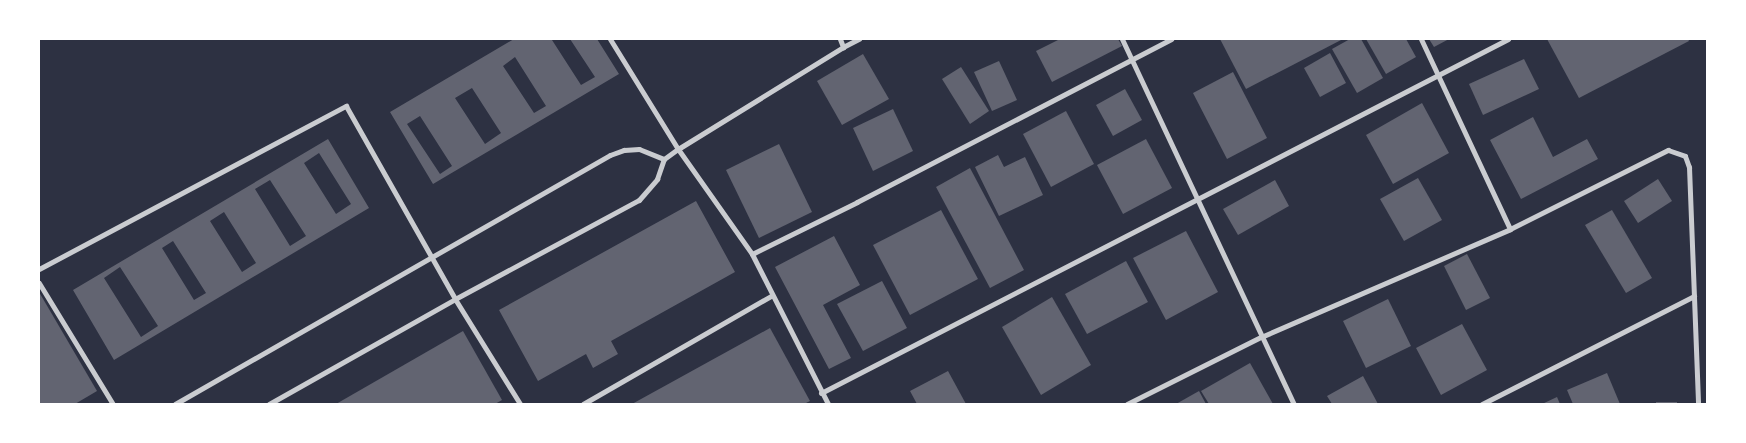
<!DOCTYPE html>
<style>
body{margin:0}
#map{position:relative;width:1746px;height:443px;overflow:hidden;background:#2d3142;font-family:"PT Sans",sans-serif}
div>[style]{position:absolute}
.building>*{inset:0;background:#626471}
.minor>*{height:5px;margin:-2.5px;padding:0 2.5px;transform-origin:2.5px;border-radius:2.5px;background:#caccd0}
span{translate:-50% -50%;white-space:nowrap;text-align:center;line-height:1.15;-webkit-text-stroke:5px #fff;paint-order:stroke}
.frame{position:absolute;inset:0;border:40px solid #fff;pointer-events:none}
</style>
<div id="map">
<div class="building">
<i style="clip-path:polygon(evenodd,514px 39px,554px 39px,552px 40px,581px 85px,595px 77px,570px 39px,597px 39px,619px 74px,433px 184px,390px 112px,514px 39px,515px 57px,546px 106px,534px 113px,503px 66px,515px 57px,514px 39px,472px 88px,501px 133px,485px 144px,455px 98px,472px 88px,514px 39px,420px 116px,452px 166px,440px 174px,407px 124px,420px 116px)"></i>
<i style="clip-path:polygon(1060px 39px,1118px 39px,1122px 46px,1052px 82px,1036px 51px)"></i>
<i style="clip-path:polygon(1220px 39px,1343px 39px,1246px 89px)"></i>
<i style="clip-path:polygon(1350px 39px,1361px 39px,1383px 78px,1357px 93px,1332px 49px)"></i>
<i style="clip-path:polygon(1366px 39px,1406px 39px,1416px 57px,1386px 74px)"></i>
<i style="clip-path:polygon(1429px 39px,1449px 39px,1434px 47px)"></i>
<i style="clip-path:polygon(1547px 39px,1688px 39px,1689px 41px,1579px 98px)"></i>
<i style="clip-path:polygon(1330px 53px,1346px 83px,1320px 97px,1304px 68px)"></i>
<i style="clip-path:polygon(863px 54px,889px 99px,842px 125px,817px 81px)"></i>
<i style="clip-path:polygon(1524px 59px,1539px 89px,1483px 115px,1469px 84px)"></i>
<i style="clip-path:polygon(999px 61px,1017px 100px,992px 111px,974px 72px)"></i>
<i style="clip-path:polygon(961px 67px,989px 111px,970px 124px,942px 79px)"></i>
<i style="clip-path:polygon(1233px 72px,1267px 138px,1227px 159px,1193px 93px)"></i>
<i style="clip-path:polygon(1125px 89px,1142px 120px,1113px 136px,1096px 105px)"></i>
<i style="clip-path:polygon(1422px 103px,1449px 153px,1393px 184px,1366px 135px)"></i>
<i style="clip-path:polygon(893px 109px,913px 151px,873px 171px,853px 128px)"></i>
<i style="clip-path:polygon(1066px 111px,1094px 164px,1051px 187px,1023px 134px)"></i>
<i style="clip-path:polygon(1533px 117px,1553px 157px,1587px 139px,1598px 159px,1521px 199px,1490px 140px)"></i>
<i style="clip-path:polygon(evenodd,328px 139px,369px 208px,114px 360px,73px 290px,328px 139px,319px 153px,351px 204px,336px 214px,304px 163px,319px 153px,328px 139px,270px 180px,306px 236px,290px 246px,255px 189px,270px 180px,328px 139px,224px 212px,256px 263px,242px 272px,210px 221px,224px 212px,328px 139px,173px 241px,206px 293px,194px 300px,162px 248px,173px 241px,328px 139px,120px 267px,158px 326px,141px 337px,104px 278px,120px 267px)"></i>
<i style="clip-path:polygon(1146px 139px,1172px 188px,1123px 214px,1097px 165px)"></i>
<i style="clip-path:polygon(779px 144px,812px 212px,759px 238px,726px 170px)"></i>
<i style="clip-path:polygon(998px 155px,1004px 167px,1025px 157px,1043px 195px,999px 216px,975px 167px)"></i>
<i style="clip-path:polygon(970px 168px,1024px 270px,990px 288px,936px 187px)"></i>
<i style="clip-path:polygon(1418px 178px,1442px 220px,1404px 241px,1380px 199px)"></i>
<i style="clip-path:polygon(1658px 179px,1672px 201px,1638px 223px,1624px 201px)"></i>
<i style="clip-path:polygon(1275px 180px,1289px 206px,1238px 235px,1223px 209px)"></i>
<i style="clip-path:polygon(696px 201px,735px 272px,611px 341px,618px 354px,593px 368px,586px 354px,538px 381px,499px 310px)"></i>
<i style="clip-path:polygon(941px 210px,978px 279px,910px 315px,873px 245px)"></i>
<i style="clip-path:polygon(1612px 210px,1652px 278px,1626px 293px,1585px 225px)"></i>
<i style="clip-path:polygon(1186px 231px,1218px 292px,1166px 320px,1133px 258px)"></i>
<i style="clip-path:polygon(834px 236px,860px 285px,823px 305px,851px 358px,829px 369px,775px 267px)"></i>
<i style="clip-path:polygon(1467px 254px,1490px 298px,1466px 310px,1444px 266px)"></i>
<i style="clip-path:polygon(1126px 261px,1148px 302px,1087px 334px,1065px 294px)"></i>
<i style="clip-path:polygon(882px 281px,907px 328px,863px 351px,837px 304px)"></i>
<i style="clip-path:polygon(39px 292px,97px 391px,75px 404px,39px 404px)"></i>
<i style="clip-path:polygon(1052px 297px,1091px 365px,1041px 395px,1002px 327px)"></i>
<i style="clip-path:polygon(1388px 299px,1411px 346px,1366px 368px,1343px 321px)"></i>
<i style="clip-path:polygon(1462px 324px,1487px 370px,1441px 395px,1416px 348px)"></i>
<i style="clip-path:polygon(770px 328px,810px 401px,804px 404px,632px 404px)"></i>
<i style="clip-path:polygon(463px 331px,502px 400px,495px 404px,336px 404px)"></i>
<i style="clip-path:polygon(1250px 363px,1273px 404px,1209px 404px,1201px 391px)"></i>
<i style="clip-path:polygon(948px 371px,966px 404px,917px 404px,910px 391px)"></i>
<i style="clip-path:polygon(1607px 373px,1620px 404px,1573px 404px,1567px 390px)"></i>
<i style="clip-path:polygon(1363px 376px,1378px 404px,1332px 404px,1327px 396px)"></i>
<i style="clip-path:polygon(1199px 391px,1206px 404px,1176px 404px)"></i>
<i style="clip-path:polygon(1557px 397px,1560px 404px,1542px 404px)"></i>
<i style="clip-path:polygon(1656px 402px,1677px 402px,1677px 404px,1656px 404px)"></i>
</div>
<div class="minor">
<i style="left:610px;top:39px;width:129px;rotate:58.3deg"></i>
<i style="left:678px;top:149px;width:128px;rotate:54.8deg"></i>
<i style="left:752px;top:254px;width:168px;rotate:63.1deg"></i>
<i style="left:840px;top:39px;width:9px;rotate:69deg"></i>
<i style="left:1122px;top:39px;width:403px;rotate:64.8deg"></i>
<i style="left:1421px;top:39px;width:210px;rotate:64.9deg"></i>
<i style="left:752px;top:254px;width:117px;rotate:-26.3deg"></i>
<i style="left:857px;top:202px;width:354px;rotate:-27.4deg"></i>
<i style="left:39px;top:269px;width:348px;rotate:-28deg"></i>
<i style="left:346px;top:106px;width:222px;rotate:60.5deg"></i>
<i style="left:455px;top:299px;width:123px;rotate:58.2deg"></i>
<i style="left:39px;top:283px;width:142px;rotate:58.6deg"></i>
<i style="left:821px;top:393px;width:773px;rotate:-27.26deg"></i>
<i style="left:175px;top:404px;width:501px;rotate:-29.79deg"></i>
<i style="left:610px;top:155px;width:15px;rotate:-20deg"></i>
<i style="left:624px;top:150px;width:15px;rotate:-4deg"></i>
<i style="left:639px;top:149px;width:27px;rotate:22deg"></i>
<i style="left:269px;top:404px;width:214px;rotate:-29.4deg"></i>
<i style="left:455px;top:299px;width:209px;rotate:-28.3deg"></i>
<i style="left:639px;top:200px;width:28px;rotate:-49deg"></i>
<i style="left:657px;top:179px;width:21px;rotate:-71deg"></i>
<i style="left:664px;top:159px;width:17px;rotate:-36deg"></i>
<i style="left:678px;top:149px;width:194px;rotate:-31.7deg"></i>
<i style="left:843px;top:47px;width:18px;rotate:-27deg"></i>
<i style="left:583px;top:404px;width:217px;rotate:-29.9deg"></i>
<i style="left:1127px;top:404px;width:150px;rotate:-26.6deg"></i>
<i style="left:1261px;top:337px;width:271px;rotate:-23.4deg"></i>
<i style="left:1510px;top:229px;width:177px;rotate:-26.6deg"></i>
<i style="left:1668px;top:150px;width:18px;rotate:19deg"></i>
<i style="left:1685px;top:156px;width:12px;rotate:70deg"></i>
<i style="left:1689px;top:167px;width:237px;rotate:87.8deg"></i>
<i style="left:1482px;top:404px;width:238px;rotate:-27deg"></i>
</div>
<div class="frame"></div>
</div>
